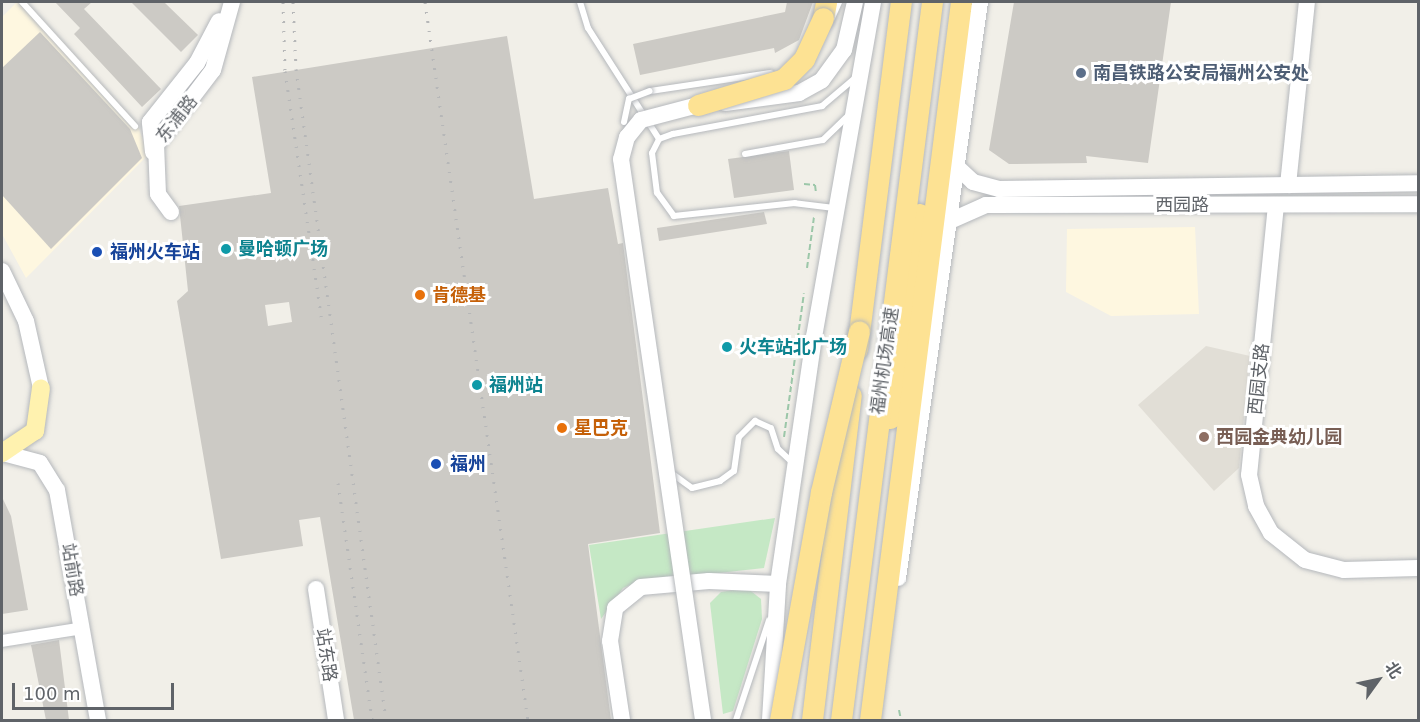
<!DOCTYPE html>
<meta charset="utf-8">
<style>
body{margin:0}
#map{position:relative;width:1420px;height:722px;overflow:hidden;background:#f1efe8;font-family:"DejaVu Sans","Noto Sans SC",sans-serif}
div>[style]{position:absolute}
.commercial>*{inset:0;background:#fef7e0}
.education>*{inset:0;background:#e1ded6}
.green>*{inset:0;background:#c5e8c5}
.building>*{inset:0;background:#cccac5}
.path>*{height:2px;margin-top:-1px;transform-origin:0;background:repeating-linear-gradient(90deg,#9cc7a9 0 6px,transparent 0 9px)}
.roads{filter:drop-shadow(0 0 2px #b5b8bc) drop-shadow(0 0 2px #b5b8bc)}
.lane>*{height:6px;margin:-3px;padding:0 3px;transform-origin:3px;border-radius:3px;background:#fff}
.street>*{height:12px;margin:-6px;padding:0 6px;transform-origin:6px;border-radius:6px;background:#fff}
.secondary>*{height:16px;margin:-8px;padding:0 8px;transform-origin:8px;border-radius:8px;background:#fff}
.primary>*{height:18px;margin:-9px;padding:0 9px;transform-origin:9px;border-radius:9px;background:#fff2af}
.highway>*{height:21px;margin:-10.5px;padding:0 10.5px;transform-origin:10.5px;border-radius:10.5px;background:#fde293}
.rail>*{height:3px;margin-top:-1.5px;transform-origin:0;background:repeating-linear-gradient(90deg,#b6b7b8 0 1.5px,transparent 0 9.5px)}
.bridges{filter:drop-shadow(0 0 2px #b5b8bc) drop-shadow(0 0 2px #b5b8bc)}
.lane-bridge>*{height:6px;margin:-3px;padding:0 3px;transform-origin:3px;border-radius:3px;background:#fff}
.secondary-bridge>*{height:16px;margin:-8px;padding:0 8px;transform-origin:8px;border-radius:8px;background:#fff}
.highway-bridge>*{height:21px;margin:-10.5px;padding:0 10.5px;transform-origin:10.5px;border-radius:10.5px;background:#fde293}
.dots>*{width:16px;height:16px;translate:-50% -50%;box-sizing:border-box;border:3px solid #fff;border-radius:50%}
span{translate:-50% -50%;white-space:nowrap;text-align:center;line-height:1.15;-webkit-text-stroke:6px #fff;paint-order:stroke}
.service-label{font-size:18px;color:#4e5e75;font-weight:700}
.left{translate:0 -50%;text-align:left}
.street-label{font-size:18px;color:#5f6368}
.culture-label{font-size:18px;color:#0d838f;font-weight:700}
.transit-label{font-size:18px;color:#164399;font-weight:700}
.food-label{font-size:18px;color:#c56008;font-weight:700}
.education-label{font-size:18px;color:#785e54;font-weight:700}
.frame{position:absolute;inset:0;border:3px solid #5f6368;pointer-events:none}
.north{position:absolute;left:1348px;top:650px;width:60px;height:60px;-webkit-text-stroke:4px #fff;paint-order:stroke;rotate:57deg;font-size:16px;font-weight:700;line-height:24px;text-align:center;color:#5f6368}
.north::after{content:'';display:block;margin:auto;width:21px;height:27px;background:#5f6368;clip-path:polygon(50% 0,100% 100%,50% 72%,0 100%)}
.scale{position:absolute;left:12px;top:683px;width:162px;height:27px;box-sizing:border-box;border:3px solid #5f6368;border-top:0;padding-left:8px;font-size:18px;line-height:21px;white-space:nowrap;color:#5f6368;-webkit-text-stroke:4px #fff;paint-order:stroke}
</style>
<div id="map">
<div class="commercial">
<i style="clip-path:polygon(17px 2px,27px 2px,136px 122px,149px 154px,26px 278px,2px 234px,2px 17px)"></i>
<i style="clip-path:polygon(1195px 227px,1199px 314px,1111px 316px,1066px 292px,1067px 229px)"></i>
</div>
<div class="education">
<i style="clip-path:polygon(1206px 346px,1250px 356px,1239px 468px,1214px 491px,1138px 405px)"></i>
</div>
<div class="green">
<i style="clip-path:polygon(775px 518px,764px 568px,637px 582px,623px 588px,601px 619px,589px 545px)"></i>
<i style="clip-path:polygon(747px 588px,761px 599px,762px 619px,733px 711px,723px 714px,710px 603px,721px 592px)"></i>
</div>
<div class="building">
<i style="clip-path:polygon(55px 2px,92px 2px,84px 9px,161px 89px,142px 107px,74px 34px,80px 28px)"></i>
<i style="clip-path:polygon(131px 2px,164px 2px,198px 35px,181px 52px)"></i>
<i style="clip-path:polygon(787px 2px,813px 2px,799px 40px,775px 53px,774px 48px,640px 75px,633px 44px,785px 12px)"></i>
<i style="clip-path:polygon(1014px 2px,1171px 2px,1148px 163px,1086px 156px,1087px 163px,1009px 164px,989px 150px)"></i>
<i style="clip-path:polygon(40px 32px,130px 129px,142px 158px,51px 249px,2px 195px,2px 68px)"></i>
<i style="clip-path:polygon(evenodd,507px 36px,534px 199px,608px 188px,618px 244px,623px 243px,660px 533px,588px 544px,611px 720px,354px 720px,320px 517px,299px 520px,303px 546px,221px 559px,177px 301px,188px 291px,179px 206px,271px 193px,252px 77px,507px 36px,289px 302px,292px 322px,268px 326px,265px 305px,289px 302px)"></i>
<i style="clip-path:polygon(789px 151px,794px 190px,734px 198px,728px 159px)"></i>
<i style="clip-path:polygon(764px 212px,767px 224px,659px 241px,657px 228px)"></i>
<i style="clip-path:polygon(2px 497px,11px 516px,28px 610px,2px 614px)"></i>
<i style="clip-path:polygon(59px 640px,69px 720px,46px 720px,31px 645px)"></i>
</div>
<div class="path">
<i style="left:804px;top:184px;width:11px;rotate:5deg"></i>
<i style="left:815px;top:185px;width:8px;rotate:83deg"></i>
<i style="left:807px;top:268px;width:51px;rotate:-82.2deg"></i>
<i style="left:784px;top:437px;width:145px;rotate:-82.1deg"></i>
<i style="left:899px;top:710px;width:10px;rotate:79deg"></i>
</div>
<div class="roads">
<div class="lane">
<i style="left:22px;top:2px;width:168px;rotate:47.7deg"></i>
<i style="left:580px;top:2px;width:27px;rotate:73deg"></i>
<i style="left:588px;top:28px;width:132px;rotate:57.4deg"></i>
<i style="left:832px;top:18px;width:17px;rotate:-66deg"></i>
<i style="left:650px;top:91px;width:122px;rotate:-8.5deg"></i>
<i style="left:745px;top:154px;width:79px;rotate:-10.2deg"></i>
<i style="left:823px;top:140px;width:36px;rotate:-44deg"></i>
<i style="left:834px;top:208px;width:39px;rotate:-173deg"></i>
<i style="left:795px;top:203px;width:122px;rotate:173.9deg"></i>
<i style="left:674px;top:216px;width:29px;rotate:-126deg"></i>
<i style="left:657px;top:193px;width:40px;rotate:-97.1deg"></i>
<i style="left:652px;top:153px;width:16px;rotate:-63deg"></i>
<i style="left:659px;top:139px;width:15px;rotate:-20deg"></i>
<i style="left:673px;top:134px;width:152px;rotate:-10.6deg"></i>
<i style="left:822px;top:106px;width:43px;rotate:-40.3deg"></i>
<i style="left:674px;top:475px;width:22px;rotate:36deg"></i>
<i style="left:692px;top:488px;width:29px;rotate:-14deg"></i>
<i style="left:720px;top:481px;width:17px;rotate:-36deg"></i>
<i style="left:734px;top:471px;width:34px;rotate:-82deg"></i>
<i style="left:739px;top:437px;width:23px;rotate:-45deg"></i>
<i style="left:755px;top:421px;width:17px;rotate:24deg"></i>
<i style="left:771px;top:428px;width:22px;rotate:72deg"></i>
<i style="left:778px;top:449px;width:21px;rotate:43deg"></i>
<i style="left:736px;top:720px;width:105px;rotate:-71.7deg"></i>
</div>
<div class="street">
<i style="left:2px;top:641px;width:82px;rotate:-9.1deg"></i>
</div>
<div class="secondary">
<i style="left:725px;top:103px;width:75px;rotate:-7.7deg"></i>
<i style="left:799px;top:93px;width:26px;rotate:-29deg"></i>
<i style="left:822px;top:80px;width:37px;rotate:-54deg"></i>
<i style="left:844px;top:50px;width:49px;rotate:-77.1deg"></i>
<i style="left:153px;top:152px;width:30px;rotate:-96deg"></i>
<i style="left:150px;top:122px;width:75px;rotate:-51.5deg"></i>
<i style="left:197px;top:63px;width:47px;rotate:-62.4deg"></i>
<i style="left:955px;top:165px;width:25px;rotate:43deg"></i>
<i style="left:973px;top:182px;width:27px;rotate:15deg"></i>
<i style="left:999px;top:189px;width:419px;rotate:-0.8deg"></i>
<i style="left:1288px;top:185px;width:184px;rotate:-84.1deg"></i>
<i style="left:1276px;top:205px;width:271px;rotate:95.7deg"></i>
<i style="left:1249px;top:475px;width:32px;rotate:77deg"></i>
<i style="left:1256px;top:506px;width:31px;rotate:61deg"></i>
<i style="left:1271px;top:533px;width:43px;rotate:38.5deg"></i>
<i style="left:1305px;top:560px;width:40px;rotate:14.4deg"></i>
<i style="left:1344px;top:570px;width:74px;rotate:-1.5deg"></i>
<i style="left:171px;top:212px;width:22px;rotate:-126deg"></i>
<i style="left:158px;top:194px;width:49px;rotate:-92.3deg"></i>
<i style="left:156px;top:145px;width:94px;rotate:-52.8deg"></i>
<i style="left:213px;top:70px;width:71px;rotate:-74.4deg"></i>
<i style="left:950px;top:221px;width:39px;rotate:-24deg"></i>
<i style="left:986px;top:205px;width:432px;rotate:-0.1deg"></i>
<i style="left:2px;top:271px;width:55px;rotate:64.4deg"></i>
<i style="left:26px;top:321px;width:69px;rotate:77.4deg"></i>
<i style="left:3px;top:453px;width:38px;rotate:15deg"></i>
<i style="left:40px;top:463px;width:32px;rotate:58deg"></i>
<i style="left:57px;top:490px;width:234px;rotate:79.9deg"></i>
<i style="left:898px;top:578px;width:582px;rotate:-81.9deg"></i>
<i style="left:316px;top:589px;width:133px;rotate:81.3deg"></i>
<i style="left:622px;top:720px;width:80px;rotate:-98.6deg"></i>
<i style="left:610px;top:641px;width:33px;rotate:-81deg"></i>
<i style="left:615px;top:608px;width:33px;rotate:-39deg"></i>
<i style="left:641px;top:587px;width:68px;rotate:-5deg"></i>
<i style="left:709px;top:581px;width:69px;rotate:2.5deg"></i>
<i style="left:770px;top:720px;width:136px;rotate:-86.6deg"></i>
<i style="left:778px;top:584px;width:250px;rotate:-81.7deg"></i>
<i style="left:814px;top:337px;width:340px;rotate:-80deg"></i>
</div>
<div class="primary">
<i style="left:2px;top:453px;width:40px;rotate:-34deg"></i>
<i style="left:35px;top:431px;width:43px;rotate:-82.1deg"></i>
</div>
<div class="highway">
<i style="left:823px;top:18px;width:16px;rotate:-79deg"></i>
<i style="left:857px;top:349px;width:350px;rotate:-82.8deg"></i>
<i style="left:890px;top:418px;width:57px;rotate:-77.9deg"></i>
<i style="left:902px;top:362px;width:149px;rotate:-83.4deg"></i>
<i style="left:812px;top:720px;width:327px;rotate:-83.2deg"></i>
<i style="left:841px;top:720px;width:724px;rotate:-82.78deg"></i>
<i style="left:870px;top:720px;width:724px;rotate:-82.78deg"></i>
</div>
</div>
<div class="rail">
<i style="left:283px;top:2px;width:69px;rotate:88.3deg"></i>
<i style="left:285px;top:71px;width:255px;rotate:81.6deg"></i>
<i style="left:293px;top:2px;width:67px;rotate:87.4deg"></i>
<i style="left:296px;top:69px;width:657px;rotate:82.13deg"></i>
<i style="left:425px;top:2px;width:725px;rotate:81.84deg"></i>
<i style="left:338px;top:483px;width:239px;rotate:81.8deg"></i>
</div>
<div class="bridges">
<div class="lane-bridge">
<i style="left:624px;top:122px;width:24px;rotate:-78deg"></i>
<i style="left:629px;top:99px;width:22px;rotate:-21deg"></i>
</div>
<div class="secondary-bridge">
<i style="left:698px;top:105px;width:59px;rotate:165.3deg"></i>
<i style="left:641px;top:120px;width:22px;rotate:129deg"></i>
<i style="left:627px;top:137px;width:23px;rotate:105deg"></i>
<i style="left:621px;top:159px;width:567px;rotate:81.68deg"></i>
</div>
<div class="highway-bridge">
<i style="left:698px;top:105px;width:90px;rotate:-16.8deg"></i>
<i style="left:784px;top:79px;width:28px;rotate:-45deg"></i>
<i style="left:804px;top:59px;width:45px;rotate:-65.1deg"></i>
<i style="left:780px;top:720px;width:232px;rotate:-79.8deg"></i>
<i style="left:821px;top:492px;width:165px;rotate:-76.7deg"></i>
</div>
</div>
<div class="dots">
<i style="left:1081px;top:73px;background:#5c6f8a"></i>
<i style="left:226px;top:249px;background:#0f9aa8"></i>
<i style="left:97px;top:252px;background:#1a4fb4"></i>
<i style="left:420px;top:295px;background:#e8710a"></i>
<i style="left:727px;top:347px;background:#0f9aa8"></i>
<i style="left:477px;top:385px;background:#0f9aa8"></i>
<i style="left:562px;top:428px;background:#e8710a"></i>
<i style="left:1204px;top:437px;background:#8d6e63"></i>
<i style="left:436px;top:464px;background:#1a4fb4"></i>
</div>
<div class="service-label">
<span class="left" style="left:1093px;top:73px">南昌铁路公安局福州公安处</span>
</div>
<div class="street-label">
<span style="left:177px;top:119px;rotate:-52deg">东浦路</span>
<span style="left:1182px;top:205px">西园路</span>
<span style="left:885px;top:361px;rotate:-82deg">福州机场高速</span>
<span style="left:1259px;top:379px;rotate:-84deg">西园支路</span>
<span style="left:72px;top:570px;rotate:80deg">站前路</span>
<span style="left:326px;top:655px;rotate:81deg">站东路</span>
</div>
<div class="culture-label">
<span class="left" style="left:238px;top:249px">曼哈顿广场</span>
<span class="left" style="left:739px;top:347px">火车站北广场</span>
<span class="left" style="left:489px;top:385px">福州站</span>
</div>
<div class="transit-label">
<span class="left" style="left:110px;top:252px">福州火车站</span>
<span class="left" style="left:450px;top:464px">福州</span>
</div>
<div class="food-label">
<span class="left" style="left:432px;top:295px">肯德基</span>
<span class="left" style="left:574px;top:428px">星巴克</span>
</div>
<div class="education-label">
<span class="left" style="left:1216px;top:437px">西园金典幼儿园</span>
</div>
<div class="frame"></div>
<div class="north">北</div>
<div class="scale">100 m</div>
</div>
